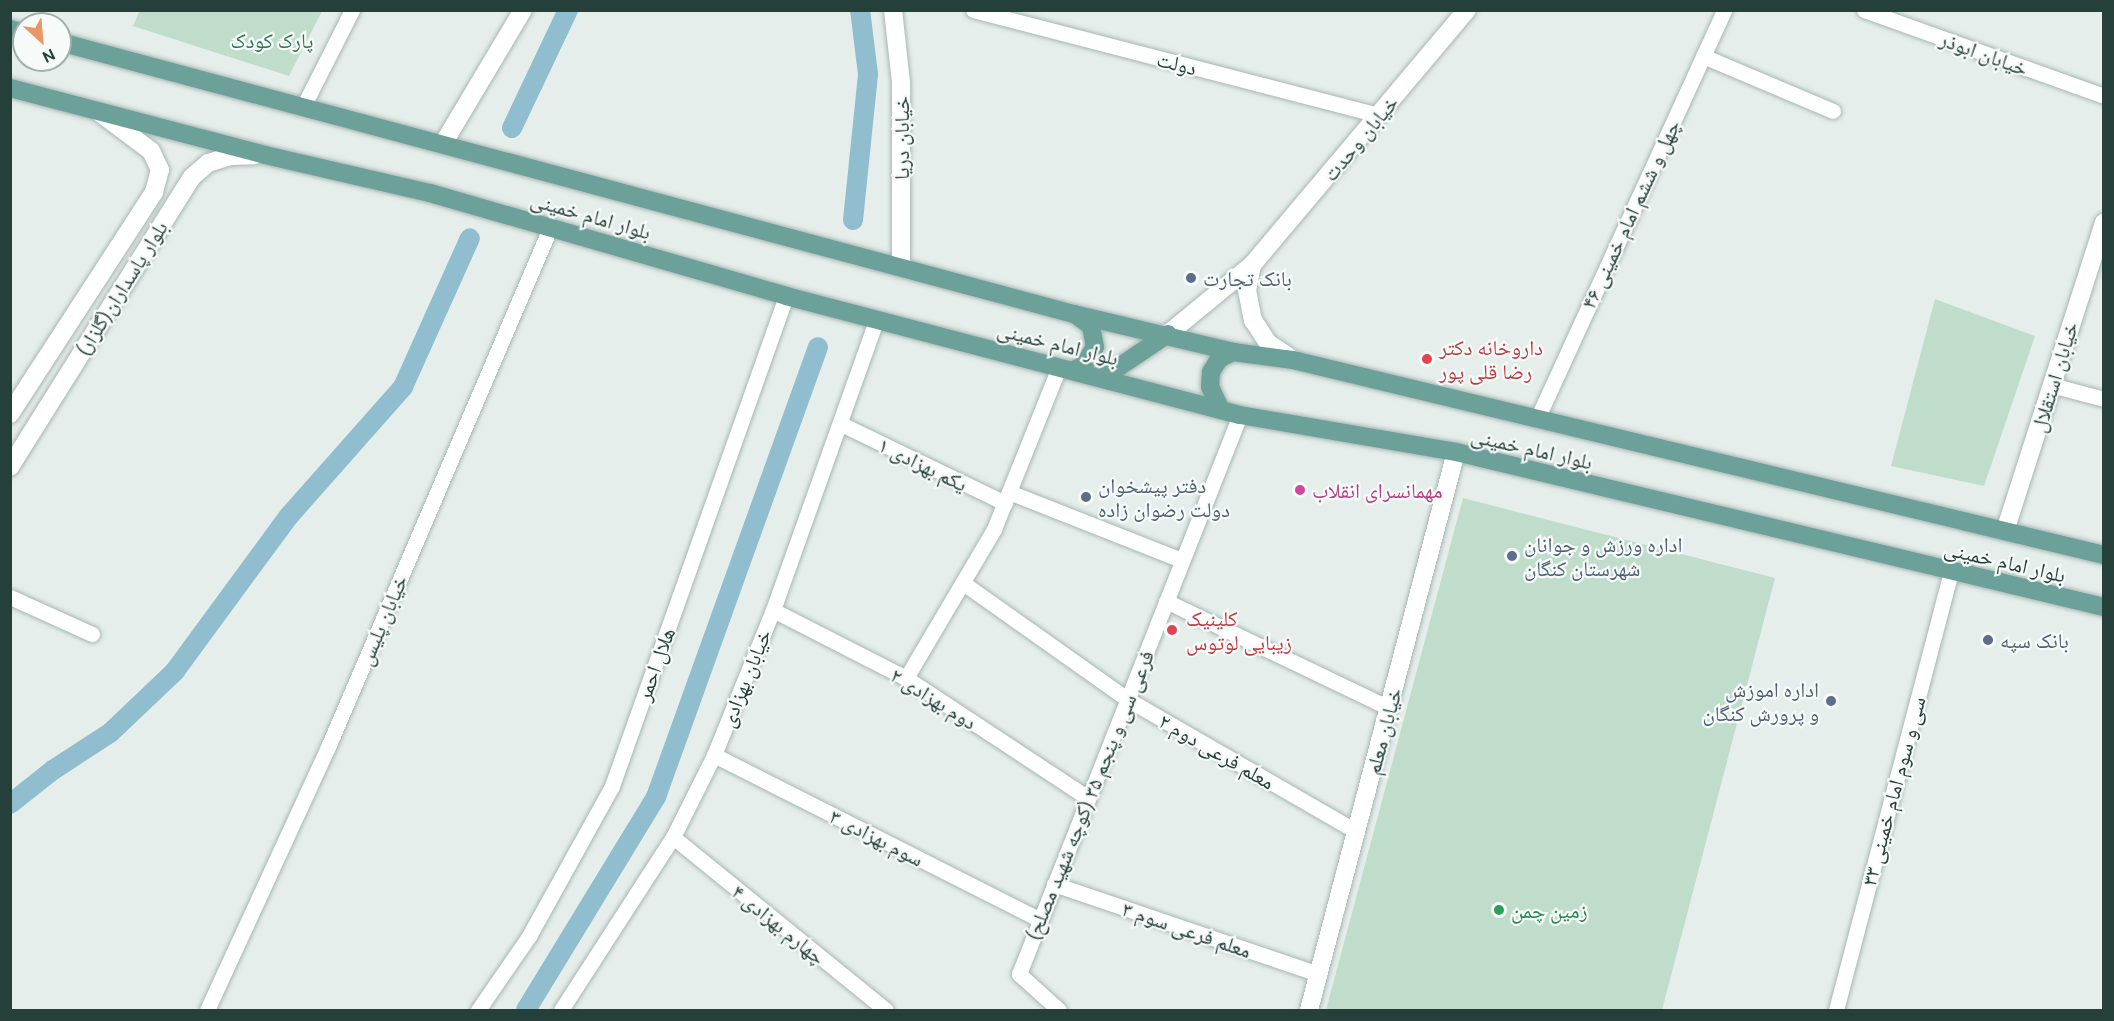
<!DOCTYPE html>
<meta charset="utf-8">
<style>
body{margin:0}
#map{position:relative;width:2114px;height:1021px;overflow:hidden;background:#e5eeeb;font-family:Ubuntu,"Noto Naskh Arabic",sans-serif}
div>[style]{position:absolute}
.green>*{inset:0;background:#c0ddcb}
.canal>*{height:20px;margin:-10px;padding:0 10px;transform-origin:10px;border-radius:10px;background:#91becf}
.roads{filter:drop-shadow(0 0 2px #a8b6b3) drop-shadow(0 0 2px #a8b6b3)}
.minor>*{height:15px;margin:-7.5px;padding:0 7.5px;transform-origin:7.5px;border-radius:7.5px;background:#fff}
.tertiary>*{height:18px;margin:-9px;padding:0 9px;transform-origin:9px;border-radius:9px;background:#fff}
.secondary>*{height:18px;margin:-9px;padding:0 9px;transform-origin:9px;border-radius:9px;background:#fff}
.primary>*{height:18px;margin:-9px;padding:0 9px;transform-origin:9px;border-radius:9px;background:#6ca199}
.dots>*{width:16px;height:16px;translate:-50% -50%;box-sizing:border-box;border:3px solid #f6faf8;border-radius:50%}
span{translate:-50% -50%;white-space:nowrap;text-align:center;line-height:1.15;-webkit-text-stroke:4.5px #f6faf8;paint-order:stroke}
.park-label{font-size:21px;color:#317453}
.street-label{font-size:21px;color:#253f3b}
.service-label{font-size:21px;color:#4e5e75}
.left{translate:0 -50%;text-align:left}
.right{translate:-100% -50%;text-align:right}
.health-label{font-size:21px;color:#be3a42}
.hotel-label{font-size:21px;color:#b23c85}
.leisure-label{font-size:21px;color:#27864d}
.frame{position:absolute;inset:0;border:12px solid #253f3b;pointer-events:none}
.north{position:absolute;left:12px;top:12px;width:60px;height:60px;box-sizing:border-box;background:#f6faf8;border:2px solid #a2afac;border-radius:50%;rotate:154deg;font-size:16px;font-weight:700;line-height:24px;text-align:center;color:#253f3b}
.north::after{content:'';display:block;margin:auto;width:21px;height:27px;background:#eb9666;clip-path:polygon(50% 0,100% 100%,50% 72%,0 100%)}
</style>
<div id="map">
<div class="green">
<i style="clip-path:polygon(140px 10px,322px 10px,322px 11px,289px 76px,133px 26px)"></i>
<i style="clip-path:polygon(1935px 299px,2035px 336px,1984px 486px,1891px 466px)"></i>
<i style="clip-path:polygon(1463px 498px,1775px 578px,1662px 1010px,1326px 1010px)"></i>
</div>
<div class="canal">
<i style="left:512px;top:128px;width:131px;rotate:-64.6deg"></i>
<i style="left:853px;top:220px;width:147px;rotate:-84.1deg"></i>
<i style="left:868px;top:74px;width:64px;rotate:-97.1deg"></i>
<i style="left:10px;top:804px;width:55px;rotate:-38.3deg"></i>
<i style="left:53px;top:770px;width:68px;rotate:-33deg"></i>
<i style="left:110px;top:733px;width:90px;rotate:-43.6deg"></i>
<i style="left:175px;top:671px;width:192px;rotate:-53.7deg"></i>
<i style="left:289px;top:516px;width:172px;rotate:-48.5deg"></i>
<i style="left:403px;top:387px;width:163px;rotate:-65.8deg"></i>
<i style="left:526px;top:1010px;width:250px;rotate:-58.6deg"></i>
<i style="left:656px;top:797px;width:478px;rotate:-70.2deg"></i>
</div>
<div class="roads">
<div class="minor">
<i style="left:973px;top:10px;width:420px;rotate:14.5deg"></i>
<i style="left:1864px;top:10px;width:255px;rotate:19.7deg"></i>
<i style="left:1703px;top:56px;width:141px;rotate:22.9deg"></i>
<i style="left:303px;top:107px;width:109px;rotate:-63.2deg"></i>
<i style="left:2051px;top:385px;width:55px;rotate:14.8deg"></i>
<i style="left:1537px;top:419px;width:450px;rotate:-65.4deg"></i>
<i style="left:841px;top:424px;width:182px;rotate:25.7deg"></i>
<i style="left:1009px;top:492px;width:186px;rotate:21.5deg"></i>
<i style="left:963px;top:583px;width:201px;rotate:35.3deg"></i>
<i style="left:1127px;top:699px;width:264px;rotate:30deg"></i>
<i style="left:10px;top:597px;width:90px;rotate:24.3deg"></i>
<i style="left:1166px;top:601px;width:247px;rotate:25.6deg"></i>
<i style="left:773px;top:610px;width:149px;rotate:27.1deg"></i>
<i style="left:906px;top:678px;width:218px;rotate:33.4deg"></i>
<i style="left:906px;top:678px;width:173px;rotate:-59.4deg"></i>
<i style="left:994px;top:529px;width:175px;rotate:-68.1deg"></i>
<i style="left:714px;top:755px;width:365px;rotate:26.8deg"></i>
<i style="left:673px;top:837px;width:274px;rotate:39.1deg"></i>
<i style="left:1054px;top:884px;width:280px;rotate:18.8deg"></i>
<i style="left:207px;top:1010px;width:289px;rotate:-65.3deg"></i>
<i style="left:328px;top:747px;width:567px;rotate:-66.83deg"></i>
<i style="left:478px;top:1010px;width:90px;rotate:-55.4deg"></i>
<i style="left:529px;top:936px;width:171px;rotate:-61deg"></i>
<i style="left:612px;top:786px;width:520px;rotate:-70.45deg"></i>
<i style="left:561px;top:1010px;width:206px;rotate:-57.1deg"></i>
<i style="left:673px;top:837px;width:92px;rotate:-63.4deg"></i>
<i style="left:714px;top:755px;width:157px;rotate:-67.9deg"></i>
<i style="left:773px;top:610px;width:308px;rotate:-70.4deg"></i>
<i style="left:1059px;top:1010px;width:54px;rotate:-138deg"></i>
<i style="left:1019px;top:974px;width:601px;rotate:-68.43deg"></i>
<i style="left:1836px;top:1010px;width:454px;rotate:-75.3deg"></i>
</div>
<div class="tertiary">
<i style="left:893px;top:10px;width:73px;rotate:83.7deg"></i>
<i style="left:901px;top:83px;width:182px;rotate:90deg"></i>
<i style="left:443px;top:144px;width:156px;rotate:-59.2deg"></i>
</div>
<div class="secondary">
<i style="left:1252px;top:265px;width:25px;rotate:101deg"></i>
<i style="left:1247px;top:290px;width:31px;rotate:79deg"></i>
<i style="left:1253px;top:320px;width:27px;rotate:57deg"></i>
<i style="left:1268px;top:343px;width:30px;rotate:34deg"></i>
<i style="left:1168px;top:334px;width:109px;rotate:-39.4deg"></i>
<i style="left:1252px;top:265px;width:334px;rotate:-49.9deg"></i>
<i style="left:10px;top:414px;width:265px;rotate:-57deg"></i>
<i style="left:154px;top:192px;width:23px;rotate:-75deg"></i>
<i style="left:160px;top:170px;width:21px;rotate:-115deg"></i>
<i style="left:151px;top:151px;width:65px;rotate:-143.1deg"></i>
<i style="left:10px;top:467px;width:342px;rotate:-57.9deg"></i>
<i style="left:192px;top:177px;width:21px;rotate:-41deg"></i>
<i style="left:208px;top:163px;width:24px;rotate:-17deg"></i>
<i style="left:231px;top:156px;width:24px;rotate:-2deg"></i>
<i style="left:2005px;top:531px;width:324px;rotate:-72.2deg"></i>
<i style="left:1309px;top:1010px;width:577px;rotate:-75.24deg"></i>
</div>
<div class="primary">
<i style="left:10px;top:29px;width:15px;rotate:16deg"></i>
<i style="left:60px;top:42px;width:1050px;rotate:15.02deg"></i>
<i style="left:1074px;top:314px;width:163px;rotate:13.4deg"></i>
<i style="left:1233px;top:352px;width:61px;rotate:7.6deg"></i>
<i style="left:1293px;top:360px;width:834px;rotate:13.52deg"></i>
<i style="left:10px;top:88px;width:264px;rotate:14.7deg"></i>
<i style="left:265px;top:155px;width:169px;rotate:13deg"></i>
<i style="left:430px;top:193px;width:371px;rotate:16.1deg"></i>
<i style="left:786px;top:296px;width:469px;rotate:14.7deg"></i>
<i style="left:1240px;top:415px;width:219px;rotate:9.7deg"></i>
<i style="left:1456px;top:452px;width:666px;rotate:13.45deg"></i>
<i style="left:1074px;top:370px;width:11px;rotate:-27deg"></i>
<i style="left:1084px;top:365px;width:21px;rotate:-59deg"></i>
<i style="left:1095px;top:347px;width:21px;rotate:-101deg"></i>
<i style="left:1091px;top:326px;width:19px;rotate:-144deg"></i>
<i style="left:1104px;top:377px;width:77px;rotate:-33.9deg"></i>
<i style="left:1220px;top:408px;width:23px;rotate:-115deg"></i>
<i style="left:1210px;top:387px;width:15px;rotate:-86deg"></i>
<i style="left:1211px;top:372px;width:15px;rotate:-58deg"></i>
<i style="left:1219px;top:359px;width:16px;rotate:-27deg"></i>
</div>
</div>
<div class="dots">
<i style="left:1191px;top:278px;background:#5c6f8a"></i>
<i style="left:1427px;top:359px;background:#e0444e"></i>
<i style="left:1300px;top:490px;background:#d1479c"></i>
<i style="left:1086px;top:497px;background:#5c6f8a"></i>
<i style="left:1512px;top:556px;background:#5c6f8a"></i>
<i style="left:1172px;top:630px;background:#e0444e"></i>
<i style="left:1988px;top:640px;background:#5c6f8a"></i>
<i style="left:1831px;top:701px;background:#5c6f8a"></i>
<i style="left:1499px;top:910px;background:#2e9e5b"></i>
</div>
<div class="park-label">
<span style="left:272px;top:40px">پارک کودک</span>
</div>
<div class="street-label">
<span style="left:1984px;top:53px;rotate:20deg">خیابان ابوذر</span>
<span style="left:1177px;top:63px;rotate:14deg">دولت</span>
<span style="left:901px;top:138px;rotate:-90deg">خیابان دریا</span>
<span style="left:1360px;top:138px;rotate:-50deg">خیابان وحدت</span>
<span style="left:1630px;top:214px;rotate:-65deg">چهل و ششم امام خمینی ۴۶</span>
<span style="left:591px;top:215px;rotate:16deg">بلوار امام خمینی</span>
<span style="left:121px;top:288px;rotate:-58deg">بلوار پاسداران(گلزار)</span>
<span style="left:1058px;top:343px;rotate:14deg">بلوار امام خمینی</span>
<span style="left:2054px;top:377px;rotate:-73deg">خیابان استقلال</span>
<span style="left:1532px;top:448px;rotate:13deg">بلوار امام خمینی</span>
<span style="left:923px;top:464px;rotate:26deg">یکم بهزادی ۱</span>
<span style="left:2005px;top:561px;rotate:13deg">بلوار امام خمینی</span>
<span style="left:382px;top:620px;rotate:-67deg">خیابان پلیس</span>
<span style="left:655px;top:664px;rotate:-70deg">هلال احمر</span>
<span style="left:745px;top:678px;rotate:-68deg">خیابان بهزادی</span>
<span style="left:934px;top:698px;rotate:32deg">دوم بهزادی ۲</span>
<span style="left:1383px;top:731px;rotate:-75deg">خیابان معلم</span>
<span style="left:1217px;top:751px;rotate:30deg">معلم فرعی دوم ۲</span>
<span style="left:1893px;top:791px;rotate:-75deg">سی و سوم امام خمینی ۳۳</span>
<span style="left:1089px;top:795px;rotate:-68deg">فرعی سی و پنجم ۳۵ (کوچه شهید مصلح)</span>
<span style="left:877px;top:837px;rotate:27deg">سوم بهزادی ۳</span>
<span style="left:779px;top:924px;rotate:39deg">چهارم بهزادی ۴</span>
<span style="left:1187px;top:929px;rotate:19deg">معلم فرعی سوم ۳</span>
</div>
<div class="service-label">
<span class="left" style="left:1203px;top:278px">بانک تجارت</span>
<span class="left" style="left:1098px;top:497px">دفتر پیشخوان<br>دولت رضوان زاده</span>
<span class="left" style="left:1524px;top:556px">اداره ورزش و جوانان<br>شهرستان کنگان</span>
<span class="left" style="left:2000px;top:640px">بانک سپه</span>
<span class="right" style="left:1819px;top:701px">اداره اموزش<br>و پرورش کنگان</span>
</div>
<div class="health-label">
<span class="left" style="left:1439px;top:359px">داروخانه دکتر<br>رضا قلی پور</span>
<span class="left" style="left:1186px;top:630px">کلینیک<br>زیبایی لوتوس</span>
</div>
<div class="hotel-label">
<span class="left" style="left:1312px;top:490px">مهمانسرای انقلاب</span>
</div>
<div class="leisure-label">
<span class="left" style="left:1511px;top:910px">زمین چمن</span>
</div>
<div class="frame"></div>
<div class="north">N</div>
</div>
